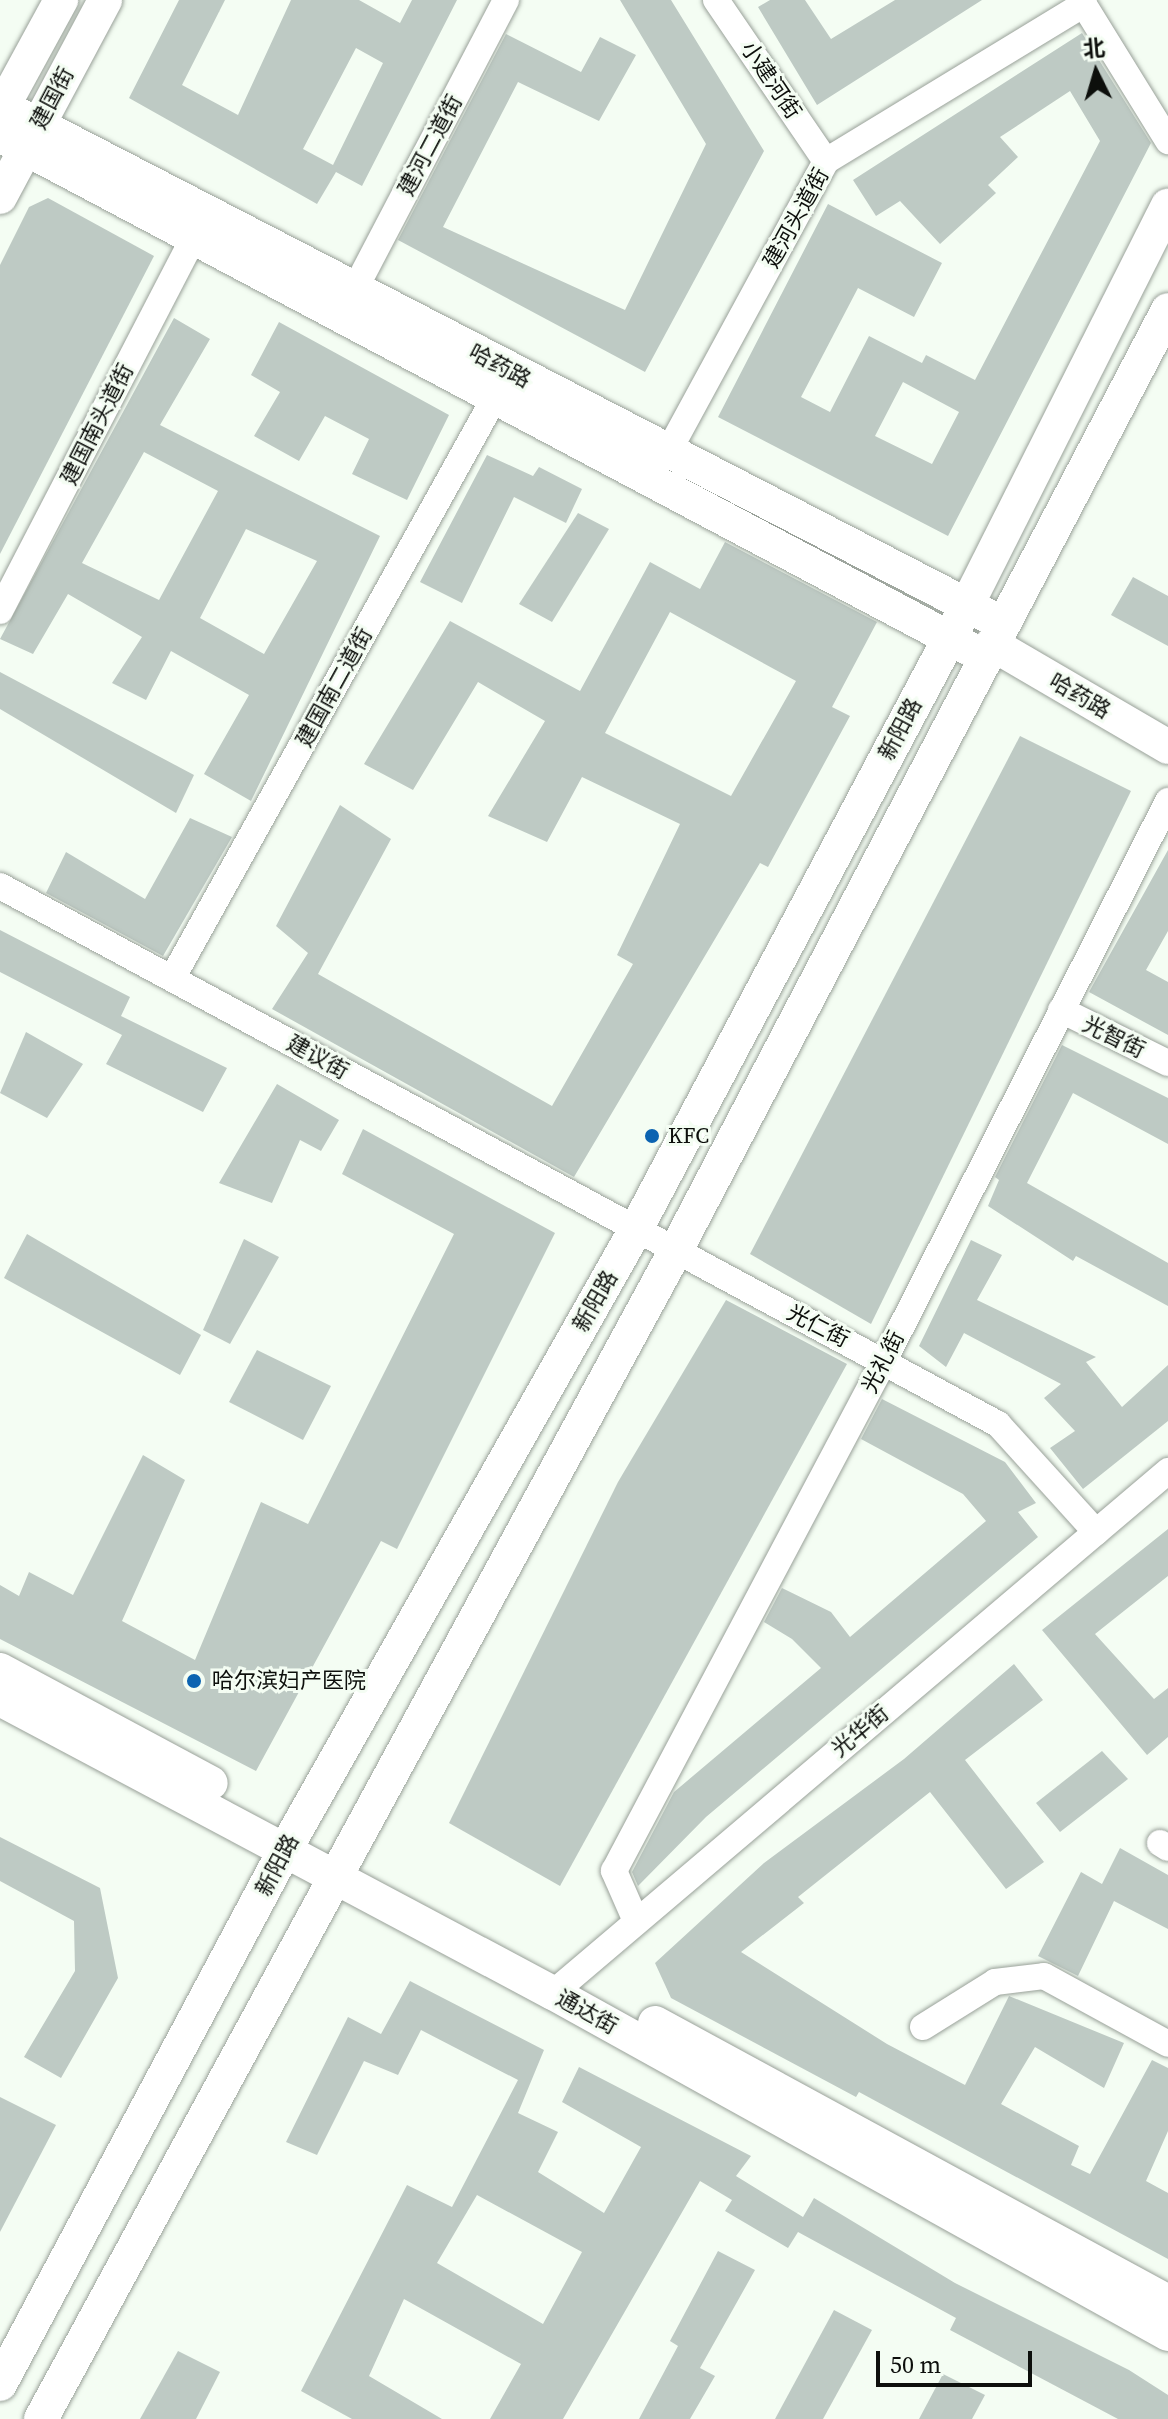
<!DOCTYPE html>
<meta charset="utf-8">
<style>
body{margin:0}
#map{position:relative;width:1168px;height:2419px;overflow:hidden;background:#f4fdf3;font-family:"Source Serif 4","Noto Sans SC",serif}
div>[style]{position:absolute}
.building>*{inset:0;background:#becac4}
.roads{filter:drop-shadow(0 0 2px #99a199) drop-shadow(0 0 2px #99a199)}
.minor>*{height:26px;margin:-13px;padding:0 13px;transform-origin:13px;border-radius:13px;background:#fff}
.major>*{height:34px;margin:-17px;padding:0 17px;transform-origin:17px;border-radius:17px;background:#fff}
.dots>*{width:22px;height:22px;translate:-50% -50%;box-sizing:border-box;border:4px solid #f4fdf3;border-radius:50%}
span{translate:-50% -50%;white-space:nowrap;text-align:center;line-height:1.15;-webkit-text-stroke:6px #f4fdf3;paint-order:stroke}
.street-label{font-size:22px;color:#0d0f0c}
.poi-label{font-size:22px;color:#0d0f0c}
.left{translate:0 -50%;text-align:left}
.north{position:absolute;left:1056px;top:32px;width:80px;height:80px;-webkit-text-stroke:6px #f4fdf3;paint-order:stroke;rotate:355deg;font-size:22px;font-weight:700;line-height:32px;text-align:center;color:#0d0f0c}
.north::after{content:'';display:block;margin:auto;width:28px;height:36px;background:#0d0f0c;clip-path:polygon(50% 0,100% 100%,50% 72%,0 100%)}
.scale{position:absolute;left:876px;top:2351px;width:156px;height:36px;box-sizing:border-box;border:4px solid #0d0f0c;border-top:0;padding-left:10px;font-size:24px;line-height:28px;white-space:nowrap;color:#0d0f0c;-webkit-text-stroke:6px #f4fdf3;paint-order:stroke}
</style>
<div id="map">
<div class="building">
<i style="clip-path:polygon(evenodd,179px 0,225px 0,182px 85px,238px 115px,291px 0,359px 0,400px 23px,412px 0,457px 0,362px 186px,336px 172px,317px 204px,129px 98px,179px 0,356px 48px,383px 63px,333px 165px,303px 149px,356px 48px)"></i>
<i style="clip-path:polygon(620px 0,671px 0,764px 151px,645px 372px,398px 240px,506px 34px,581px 72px,600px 37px,636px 55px,599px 121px,518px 82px,443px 227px,625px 310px,706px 144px)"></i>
<i style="clip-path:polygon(770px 0,805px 0,831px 39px,895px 0,982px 0,817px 105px,758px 7px)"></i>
<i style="clip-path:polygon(evenodd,1082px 33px,1151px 143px,948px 536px,718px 417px,828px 204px,942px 263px,914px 317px,858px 288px,801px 397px,830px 412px,869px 336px,922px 363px,926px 355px,975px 380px,1100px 141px,1070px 91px,1000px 137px,1018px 157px,988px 185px,996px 193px,940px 244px,900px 201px,876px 216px,853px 180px,1082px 33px,903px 382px,959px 412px,932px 464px,875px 436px,903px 382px)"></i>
<i style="clip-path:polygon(48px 198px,154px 256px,0 554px,0 265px,29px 207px)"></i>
<i style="clip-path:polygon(evenodd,174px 318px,210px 339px,160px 425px,380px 536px,251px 801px,204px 774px,249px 695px,171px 651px,146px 700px,112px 683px,142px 637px,68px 594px,33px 654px,0 639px,174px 318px,144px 452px,218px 491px,159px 600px,82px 563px,144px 452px,174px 318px,246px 529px,317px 561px,264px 654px,200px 618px,246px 529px)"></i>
<i style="clip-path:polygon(279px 322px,449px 415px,407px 500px,352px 474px,369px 439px,325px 416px,299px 461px,254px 436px,280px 392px,251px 375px)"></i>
<i style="clip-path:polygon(487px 455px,533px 476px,539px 467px,582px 489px,566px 523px,514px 497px,462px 603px,420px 582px)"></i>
<i style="clip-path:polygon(578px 513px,609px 529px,552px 622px,519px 604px)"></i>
<i style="clip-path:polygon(evenodd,725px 542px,877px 622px,832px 707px,850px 716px,768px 867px,760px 863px,574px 1177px,272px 1009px,308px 953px,276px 926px,340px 805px,391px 839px,318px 974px,552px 1106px,633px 964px,617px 955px,680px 824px,582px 777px,547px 842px,488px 816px,545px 721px,478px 682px,413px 790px,364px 764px,450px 621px,580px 691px,650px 562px,700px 589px,725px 542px,670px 612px,796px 681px,731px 796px,605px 733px,670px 612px)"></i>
<i style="clip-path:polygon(1133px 577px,1168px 596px,1168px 646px,1111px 615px)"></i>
<i style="clip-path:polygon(0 672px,194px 775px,176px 813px,0 709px)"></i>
<i style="clip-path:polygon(1020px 736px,1131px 791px,871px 1324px,750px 1254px)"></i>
<i style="clip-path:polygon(190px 818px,232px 837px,163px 956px,46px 893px,66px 852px,145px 899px)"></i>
<i style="clip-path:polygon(1168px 850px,1168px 931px,1146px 970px,1168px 982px,1168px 1035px,1089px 992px)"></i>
<i style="clip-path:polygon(0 930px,130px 997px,121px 1016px,227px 1068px,203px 1112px,106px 1064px,122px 1035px,0 972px)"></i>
<i style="clip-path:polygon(26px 1032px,83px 1064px,47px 1118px,0 1093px)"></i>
<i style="clip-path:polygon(1062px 1045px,1168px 1098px,1168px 1144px,1073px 1093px,1027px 1183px,1168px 1263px,1168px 1306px,1076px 1256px,1073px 1261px,988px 1206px,999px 1180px,995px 1177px)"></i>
<i style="clip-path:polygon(277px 1084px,339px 1120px,321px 1151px,300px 1140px,272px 1203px,219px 1183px)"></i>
<i style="clip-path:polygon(363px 1129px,555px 1233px,397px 1549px,381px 1541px,256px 1771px,0 1639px,0 1585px,19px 1596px,29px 1572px,73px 1595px,143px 1455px,185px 1480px,122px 1621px,195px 1660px,261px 1502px,308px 1524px,454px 1234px,342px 1174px)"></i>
<i style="clip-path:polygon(27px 1234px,201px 1335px,180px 1375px,4px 1278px)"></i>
<i style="clip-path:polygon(244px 1239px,279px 1257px,230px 1344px,203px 1330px)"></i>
<i style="clip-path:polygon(971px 1240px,1002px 1255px,977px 1300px,1096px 1357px,1086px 1362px,1122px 1407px,1168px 1365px,1168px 1421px,1083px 1489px,1050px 1448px,1075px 1431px,1044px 1398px,1061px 1384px,964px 1333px,946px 1367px,919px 1346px)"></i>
<i style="clip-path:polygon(726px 1300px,847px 1364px,560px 1886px,449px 1823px,618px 1482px)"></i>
<i style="clip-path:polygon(257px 1350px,331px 1386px,303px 1440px,229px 1402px)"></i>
<i style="clip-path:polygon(882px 1399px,1005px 1462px,1036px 1503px,1018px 1512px,1038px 1537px,706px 1817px,638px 1886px,632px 1872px,674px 1792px,821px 1668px,792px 1639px,764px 1622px,782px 1588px,831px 1612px,850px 1637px,986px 1521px,963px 1494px,861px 1439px)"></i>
<i style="clip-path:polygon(1168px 1529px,1168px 1576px,1095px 1634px,1154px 1699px,1168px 1688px,1168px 1737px,1147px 1755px,1042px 1630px)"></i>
<i style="clip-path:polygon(1014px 1664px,1043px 1700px,965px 1760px,1044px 1862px,1006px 1889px,930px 1792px,798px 1897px,804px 1903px,741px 1952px,887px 2044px,965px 2085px,1009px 1996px,1124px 2043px,1104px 2088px,1035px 2047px,1001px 2104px,1079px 2146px,1071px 2165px,1090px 2174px,1152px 2060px,1168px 2068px,1168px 2131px,1146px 2181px,1168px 2193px,1168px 2259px,859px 2092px,856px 2097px,671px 1998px,655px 1963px,764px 1863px,904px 1759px)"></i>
<i style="clip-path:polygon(1102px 1751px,1128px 1779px,1060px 1832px,1036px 1803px)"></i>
<i style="clip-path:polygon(0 1837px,100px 1888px,118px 1978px,61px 2078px,24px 2057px,75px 1971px,74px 1921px,0 1881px)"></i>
<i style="clip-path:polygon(1120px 1848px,1168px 1875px,1168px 1929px,1114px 1901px,1078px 1976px,1038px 1956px,1081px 1872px,1102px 1884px)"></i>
<i style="clip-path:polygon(evenodd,410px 1981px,544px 2050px,518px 2113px,558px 2132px,538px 2172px,604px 2213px,641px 2147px,562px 2102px,579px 2067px,751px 2156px,736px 2176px,803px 2217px,814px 2198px,955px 2283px,1129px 2370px,1168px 2395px,1168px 2419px,1118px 2419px,950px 2330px,956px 2318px,798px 2232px,788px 2248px,725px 2211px,732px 2200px,700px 2181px,563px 2419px,490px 2419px,521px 2364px,404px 2299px,369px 2376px,442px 2419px,352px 2419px,301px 2391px,407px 2185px,452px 2207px,518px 2080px,421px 2030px,398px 2075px,364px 2061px,317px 2155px,286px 2142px,348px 2017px,381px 2034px,410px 1981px,477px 2195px,582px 2252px,543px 2324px,437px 2263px,477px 2195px)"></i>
<i style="clip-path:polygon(0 2097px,56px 2125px,0 2232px)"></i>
<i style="clip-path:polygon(718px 2251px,755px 2270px,700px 2368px,715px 2376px,690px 2419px,639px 2419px,678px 2346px,670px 2341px)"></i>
<i style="clip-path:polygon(834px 2310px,872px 2330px,823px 2419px,775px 2419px)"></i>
<i style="clip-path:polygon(178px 2351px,220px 2372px,196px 2419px,140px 2419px)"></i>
<i style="clip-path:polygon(943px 2374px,985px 2395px,972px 2419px,919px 2419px)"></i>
</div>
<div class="roads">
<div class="minor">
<i style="left:716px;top:0;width:195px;rotate:55.7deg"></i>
<i style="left:1081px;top:0;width:166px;rotate:58.3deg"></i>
<i style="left:355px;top:289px;width:326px;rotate:-62.4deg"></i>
<i style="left:667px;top:454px;width:333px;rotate:-61.5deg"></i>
<i style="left:826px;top:161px;width:302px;rotate:-31.3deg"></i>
<i style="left:0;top:611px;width:421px;rotate:-62.6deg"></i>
<i style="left:0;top:886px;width:1134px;rotate:28.33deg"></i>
<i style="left:998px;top:1424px;width:146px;rotate:47.8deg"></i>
<i style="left:173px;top:977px;width:663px;rotate:-60.96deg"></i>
<i style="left:1061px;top:1010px;width:119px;rotate:26.4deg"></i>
<i style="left:1160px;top:1843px;width:9px;rotate:32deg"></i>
<i style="left:636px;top:1921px;width:55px;rotate:-113.7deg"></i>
<i style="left:614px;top:1871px;width:577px;rotate:-62.1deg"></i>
<i style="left:884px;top:1361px;width:628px;rotate:-63.11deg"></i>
<i style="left:553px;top:1993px;width:807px;rotate:-40.32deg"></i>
<i style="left:923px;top:2027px;width:85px;rotate:-32deg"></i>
<i style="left:995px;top:1982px;width:49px;rotate:-7deg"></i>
<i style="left:1044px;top:1976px;width:141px;rotate:28.7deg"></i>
</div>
<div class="major">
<i style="left:0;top:105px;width:1112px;rotate:27.35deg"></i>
<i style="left:0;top:112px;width:128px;rotate:-61.4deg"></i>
<i style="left:0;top:135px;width:1096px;rotate:27.92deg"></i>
<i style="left:0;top:197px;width:223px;rotate:-61.9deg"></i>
<i style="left:992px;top:644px;width:204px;rotate:30.3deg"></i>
<i style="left:0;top:1670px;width:239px;rotate:28.2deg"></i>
<i style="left:0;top:1699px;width:626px;rotate:28deg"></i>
<i style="left:553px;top:1993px;width:703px;rotate:29.01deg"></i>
<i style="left:655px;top:2023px;width:584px;rotate:28.54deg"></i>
<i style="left:0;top:2384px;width:608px;rotate:-61.92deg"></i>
<i style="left:286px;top:1848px;width:709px;rotate:-60.51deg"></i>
<i style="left:635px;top:1231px;width:709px;rotate:-62.06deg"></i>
<i style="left:967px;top:605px;width:447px;rotate:-63.3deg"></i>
<i style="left:41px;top:2419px;width:1328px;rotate:-61.49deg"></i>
<i style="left:675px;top:1252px;width:1063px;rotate:-62.37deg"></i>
</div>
</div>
<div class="dots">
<i style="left:652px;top:1136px;background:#0b63b1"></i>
<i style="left:194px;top:1681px;background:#0b63b1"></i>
</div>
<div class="street-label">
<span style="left:771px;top:80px;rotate:56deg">小建河街</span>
<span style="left:52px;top:98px;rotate:-62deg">建国街</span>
<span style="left:430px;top:145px;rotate:-62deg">建河二道街</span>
<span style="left:796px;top:218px;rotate:-61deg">建河头道街</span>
<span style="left:500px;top:366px;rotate:28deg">哈药路</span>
<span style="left:97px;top:424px;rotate:-63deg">建国南头道街</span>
<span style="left:334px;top:687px;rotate:-61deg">建国南二道街</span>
<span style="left:1080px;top:696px;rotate:30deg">哈药路</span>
<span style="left:900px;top:729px;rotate:-62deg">新阳路</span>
<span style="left:1114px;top:1037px;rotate:26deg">光智街</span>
<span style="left:318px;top:1057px;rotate:29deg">建议街</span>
<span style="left:595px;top:1301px;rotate:-60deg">新阳路</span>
<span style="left:818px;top:1326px;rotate:27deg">光仁街</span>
<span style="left:883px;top:1362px;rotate:-63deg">光礼街</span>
<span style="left:860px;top:1731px;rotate:-40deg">光华街</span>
<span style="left:277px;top:1865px;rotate:-62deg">新阳路</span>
<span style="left:587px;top:2012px;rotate:29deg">通达街</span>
</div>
<div class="poi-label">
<span class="left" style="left:668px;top:1136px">KFC</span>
<span class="left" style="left:212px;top:1681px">哈尔滨妇产医院</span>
</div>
<div class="north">北</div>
<div class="scale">50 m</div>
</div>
